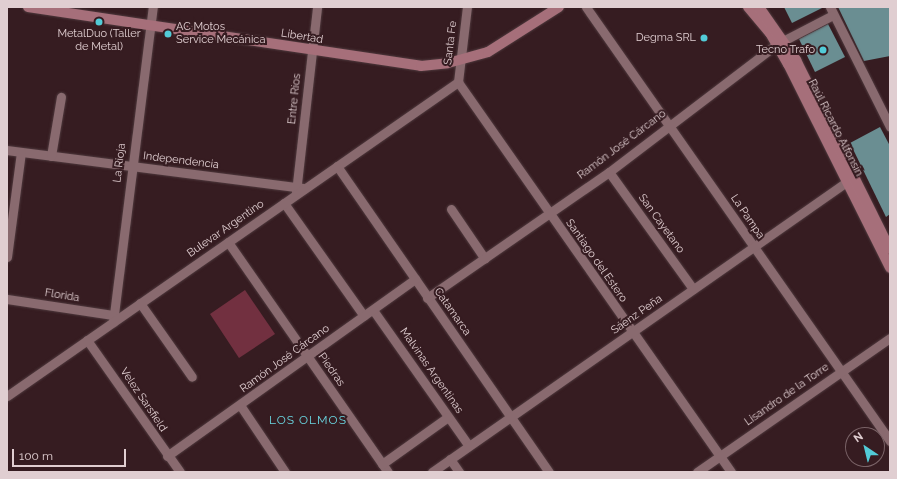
<!DOCTYPE html>
<meta charset="utf-8">
<style>
body{margin:0}
#map{position:relative;width:897px;height:479px;overflow:hidden;background:#361c21;font-family:Raleway,sans-serif}
div>[style]{position:absolute}
.green>*{inset:0;background:#723040}
.building>*{inset:0;background:#6a8e92}
.roads{filter:drop-shadow(0 0 1px #4f3a3e) drop-shadow(0 0 1px #4f3a3e)}
.minor>*{height:9px;margin:-4.5px;padding:0 4.5px;transform-origin:4.5px;border-radius:4.5px;background:#896a6f}
.secondary>*{height:10px;margin:-5px;padding:0 5px;transform-origin:5px;border-radius:5px;background:#a66f7a}
.dots>*{width:11px;height:11px;translate:-50% -50%;box-sizing:border-box;border:2px solid #361c21;border-radius:50%}
span{translate:-50% -50%;white-space:nowrap;text-align:center;line-height:1.15;-webkit-text-stroke:4px #361c21;paint-order:stroke}
.poi-label{font-size:11px;color:#e0ced1}
.left{translate:0 -50%;text-align:left}
.right{translate:-100% -50%;text-align:right}
.street-label{font-size:11px;color:#e0ced1}
.neighbourhood-label{font-size:12px;color:#69d4df;letter-spacing:1px}
.frame{position:absolute;inset:0;border:8px solid #e0ced1;pointer-events:none}
.north{position:absolute;left:845px;top:427px;width:40px;height:40px;box-sizing:border-box;background:#361c21;border:1px solid #7a6367;border-radius:50%;rotate:325deg;font-size:11px;font-weight:700;line-height:16px;text-align:center;color:#e0ced1}
.north::after{content:'';display:block;margin:auto;width:14px;height:18px;background:#52cbd7;clip-path:polygon(50% 0,100% 100%,50% 72%,0 100%)}
.scale{position:absolute;left:12px;top:449px;width:114px;height:18px;box-sizing:border-box;border:2px solid #e0ced1;border-top:0;padding-left:5px;font-size:12px;line-height:14px;white-space:nowrap;color:#e0ced1;-webkit-text-stroke:3px #361c21;paint-order:stroke}
</style>
<div id="map">
<div class="green">
<i style="clip-path:polygon(245px 290px,275px 334px,239px 358px,210px 314px)"></i>
</div>
<div class="building">
<i style="clip-path:polygon(784px 7px,824px 7px,792px 23px)"></i>
<i style="clip-path:polygon(838px 7px,890px 7px,890px 56px,864px 61px)"></i>
<i style="clip-path:polygon(828px 24px,845px 57px,815px 72px,799px 39px)"></i>
<i style="clip-path:polygon(880px 127px,890px 146px,890px 214px,886px 217px,850px 143px)"></i>
</div>
<div class="roads">
<div class="minor">
<i style="left:586px;top:7px;width:530px;rotate:54.99deg"></i>
<i style="left:830px;top:7px;width:134px;rotate:63.4deg"></i>
<i style="left:458px;top:82px;width:476px;rotate:55deg"></i>
<i style="left:458px;top:82px;width:76px;rotate:-83.2deg"></i>
<i style="left:7px;top:150px;width:300px;rotate:7.3deg"></i>
<i style="left:51px;top:156px;width:60px;rotate:-80.4deg"></i>
<i style="left:337px;top:166px;width:372px;rotate:55.3deg"></i>
<i style="left:609px;top:172px;width:144px;rotate:54.3deg"></i>
<i style="left:296px;top:192px;width:186px;rotate:-83.5deg"></i>
<i style="left:284px;top:203px;width:138px;rotate:54.7deg"></i>
<i style="left:451px;top:209px;width:60px;rotate:55.8deg"></i>
<i style="left:228px;top:242px;width:280px;rotate:55.2deg"></i>
<i style="left:7px;top:257px;width:106px;rotate:-82.4deg"></i>
<i style="left:427px;top:298px;width:221px;rotate:-34.7deg"></i>
<i style="left:609px;top:172px;width:211px;rotate:-37.3deg"></i>
<i style="left:777px;top:44px;width:63px;rotate:-27.4deg"></i>
<i style="left:7px;top:299px;width:107px;rotate:8.6deg"></i>
<i style="left:140px;top:303px;width:90px;rotate:54.9deg"></i>
<i style="left:373px;top:310px;width:166px;rotate:54.8deg"></i>
<i style="left:113px;top:322px;width:318px;rotate:-82.8deg"></i>
<i style="left:87px;top:340px;width:161px;rotate:54.8deg"></i>
<i style="left:7px;top:396px;width:550px;rotate:-34.85deg"></i>
<i style="left:240px;top:405px;width:81px;rotate:56.1deg"></i>
<i style="left:167px;top:456px;width:305px;rotate:-35.5deg"></i>
<i style="left:450px;top:459px;width:16px;rotate:55deg"></i>
<i style="left:382px;top:464px;width:81px;rotate:-35.5deg"></i>
<i style="left:432px;top:472px;width:513px;rotate:-34.99deg"></i>
<i style="left:697px;top:472px;width:235px;rotate:-34.8deg"></i>
</div>
<div class="secondary">
<i style="left:28px;top:7px;width:397px;rotate:8.5deg"></i>
<i style="left:421px;top:66px;width:27px;rotate:-6deg"></i>
<i style="left:448px;top:63px;width:41px;rotate:-15.4deg"></i>
<i style="left:488px;top:52px;width:84px;rotate:-32.4deg"></i>
<i style="left:748px;top:7px;width:34px;rotate:50deg"></i>
<i style="left:770px;top:33px;width:36px;rotate:60deg"></i>
<i style="left:788px;top:64px;width:228px;rotate:63.4deg"></i>
<i style="left:759px;top:7px;width:65px;rotate:55.1deg"></i>
<i style="left:796px;top:60px;width:211px;rotate:63.6deg"></i>
</div>
</div>
<div class="dots">
<i style="left:99px;top:22px;background:#52cbd7"></i>
<i style="left:168px;top:34px;background:#52cbd7"></i>
<i style="left:704px;top:38px;background:#52cbd7"></i>
<i style="left:823px;top:50px;background:#52cbd7"></i>
</div>
<div class="poi-label">
<span class="left" style="left:176px;top:34px">AC Motos<br>Service Mecánica</span>
<span style="left:99px;top:41px">MetalDuo (Taller<br>de Metal)</span>
<span class="right" style="left:696px;top:38px">Degma SRL</span>
<span class="right" style="left:815px;top:50px">Tecno Trafo</span>
</div>
<div class="street-label">
<span style="left:302px;top:37px;rotate:9deg">Libertad</span>
<span style="left:451px;top:43px;rotate:-83deg">Santa Fe</span>
<span style="left:295px;top:99px;rotate:-84deg">Entre Ríos</span>
<span style="left:835px;top:128px;rotate:63deg">Raúl Ricardo Alfonsín</span>
<span style="left:622px;top:145px;rotate:-37deg">Ramón José Cárcano</span>
<span style="left:181px;top:161px;rotate:7deg">Independencia</span>
<span style="left:120px;top:163px;rotate:-83deg">La Rioja</span>
<span style="left:747px;top:217px;rotate:56deg">La Pampa</span>
<span style="left:661px;top:224px;rotate:54deg">San Cayetano</span>
<span style="left:226px;top:229px;rotate:-35deg">Bulevar Argentino</span>
<span style="left:596px;top:261px;rotate:55deg">Santiago del Estero</span>
<span style="left:62px;top:296px;rotate:9deg">Florida</span>
<span style="left:452px;top:312px;rotate:55deg">Catamarca</span>
<span style="left:637px;top:315px;rotate:-35deg">Sáenz Peña</span>
<span style="left:285px;top:359px;rotate:-36deg">Ramón José Cárcano</span>
<span style="left:331px;top:370px;rotate:55deg">Piedras</span>
<span style="left:431px;top:371px;rotate:55deg">Malvinas Argentinas</span>
<span style="left:787px;top:395px;rotate:-35deg">Lisandro de la Torre</span>
<span style="left:143px;top:400px;rotate:56deg">Velez Sarsfield</span>
</div>
<div class="neighbourhood-label">
<span style="left:308px;top:421px">LOS OLMOS</span>
</div>
<div class="frame"></div>
<div class="north">N</div>
<div class="scale">100 m</div>
</div>
